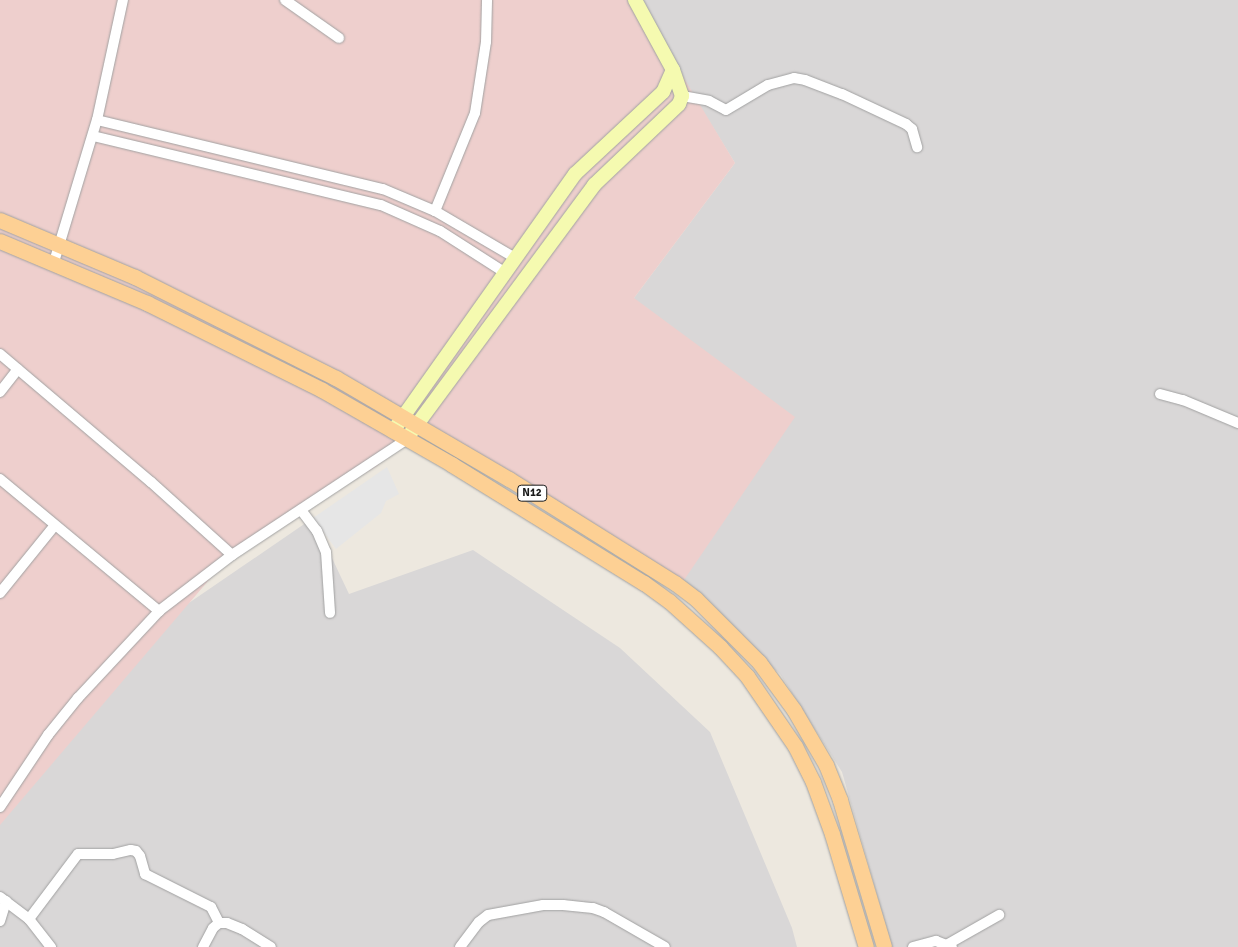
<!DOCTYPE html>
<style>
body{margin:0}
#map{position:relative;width:1238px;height:947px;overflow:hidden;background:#ede8df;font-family:Signika,sans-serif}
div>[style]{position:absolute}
.residential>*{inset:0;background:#d9d7d7}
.commercial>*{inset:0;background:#eecfcd}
.parking>*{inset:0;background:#e6e6e6}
.roads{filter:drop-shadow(0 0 1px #a1a1a1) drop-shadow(0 0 1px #a1a1a1)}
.street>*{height:10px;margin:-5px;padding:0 5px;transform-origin:5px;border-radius:5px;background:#fff}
.secondary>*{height:14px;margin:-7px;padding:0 7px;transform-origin:7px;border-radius:7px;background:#f5fab0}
.primary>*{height:15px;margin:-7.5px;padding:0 7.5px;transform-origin:7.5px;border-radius:7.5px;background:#fdd094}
span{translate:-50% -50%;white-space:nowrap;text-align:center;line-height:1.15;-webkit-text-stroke:4.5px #fff;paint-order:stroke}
.shield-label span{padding:1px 4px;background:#fff;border:1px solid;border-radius:4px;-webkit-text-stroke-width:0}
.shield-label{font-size:11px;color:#1a1a1a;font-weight:700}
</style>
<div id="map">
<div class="residential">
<i style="clip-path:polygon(635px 0,1238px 0,1238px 947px,892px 947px,842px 772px,780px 674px,682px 583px,634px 298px,735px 163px)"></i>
<i style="clip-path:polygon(313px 518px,349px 594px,473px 550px,620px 648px,710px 732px,792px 928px,797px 947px,0 947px,0 819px,126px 646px)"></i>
</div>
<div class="commercial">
<i style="clip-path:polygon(0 0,637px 0,735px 163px,634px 298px,795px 417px,682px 583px,424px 424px,377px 466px,231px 554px,0 825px)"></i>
</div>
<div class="parking">
<i style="clip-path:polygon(387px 467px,399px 494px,386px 501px,381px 513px,336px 549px,313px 518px)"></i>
</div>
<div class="roads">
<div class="street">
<i style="left:285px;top:0;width:66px;rotate:35.1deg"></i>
<i style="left:682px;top:96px;width:27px;rotate:10deg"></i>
<i style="left:709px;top:101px;width:19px;rotate:28deg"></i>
<i style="left:726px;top:110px;width:49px;rotate:-30.8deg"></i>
<i style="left:768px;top:85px;width:27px;rotate:-15deg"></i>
<i style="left:794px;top:78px;width:11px;rotate:10deg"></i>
<i style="left:805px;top:80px;width:40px;rotate:21deg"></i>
<i style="left:842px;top:94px;width:71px;rotate:25.1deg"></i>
<i style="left:906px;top:124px;width:8px;rotate:40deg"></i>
<i style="left:912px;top:129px;width:19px;rotate:74deg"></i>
<i style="left:97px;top:120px;width:294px;rotate:13.6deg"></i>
<i style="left:383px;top:189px;width:56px;rotate:22.9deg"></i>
<i style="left:435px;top:211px;width:93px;rotate:30.4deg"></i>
<i style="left:93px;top:136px;width:296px;rotate:13.5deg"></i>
<i style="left:381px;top:205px;width:64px;rotate:23.8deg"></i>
<i style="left:440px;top:231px;width:76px;rotate:32.6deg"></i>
<i style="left:435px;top:211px;width:106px;rotate:-67.8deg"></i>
<i style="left:475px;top:113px;width:72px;rotate:-81.2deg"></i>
<i style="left:486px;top:42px;width:42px;rotate:-88.6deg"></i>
<i style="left:54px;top:262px;width:148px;rotate:-73.2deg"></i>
<i style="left:97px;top:120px;width:123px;rotate:-77.8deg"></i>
<i style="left:0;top:354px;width:198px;rotate:40.3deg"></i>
<i style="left:151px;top:482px;width:109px;rotate:42deg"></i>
<i style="left:0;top:392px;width:29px;rotate:-52deg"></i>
<i style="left:1160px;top:394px;width:24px;rotate:15deg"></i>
<i style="left:1183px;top:400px;width:60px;rotate:22.7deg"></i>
<i style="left:0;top:479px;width:207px;rotate:39.7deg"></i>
<i style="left:301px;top:510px;width:26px;rotate:53deg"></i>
<i style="left:317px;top:531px;width:23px;rotate:67deg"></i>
<i style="left:326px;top:552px;width:61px;rotate:86.2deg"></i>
<i style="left:0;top:593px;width:87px;rotate:-51deg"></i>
<i style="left:0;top:807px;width:87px;rotate:-56.3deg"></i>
<i style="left:48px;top:735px;width:48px;rotate:-51deg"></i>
<i style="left:78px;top:698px;width:119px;rotate:-47deg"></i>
<i style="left:159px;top:611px;width:92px;rotate:-37.5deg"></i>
<i style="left:232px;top:555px;width:210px;rotate:-33.5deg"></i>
<i style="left:0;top:897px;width:36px;rotate:37deg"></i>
<i style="left:29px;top:919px;width:36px;rotate:52deg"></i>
<i style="left:29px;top:919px;width:81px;rotate:-53deg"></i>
<i style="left:78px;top:854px;width:35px"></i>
<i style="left:113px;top:854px;width:18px;rotate:-13deg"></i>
<i style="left:131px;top:850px;width:5px;rotate:11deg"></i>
<i style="left:136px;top:851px;width:6px;rotate:51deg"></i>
<i style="left:140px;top:856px;width:19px;rotate:74deg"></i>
<i style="left:145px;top:874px;width:74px;rotate:26.6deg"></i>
<i style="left:211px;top:907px;width:18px;rotate:63deg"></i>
<i style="left:0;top:921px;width:21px;rotate:-73deg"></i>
<i style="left:948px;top:944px;width:59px;rotate:-29.6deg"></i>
<i style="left:203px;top:947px;width:21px;rotate:-62deg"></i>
<i style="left:213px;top:928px;width:8px;rotate:-40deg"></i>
<i style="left:219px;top:923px;width:8px"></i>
<i style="left:227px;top:923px;width:16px;rotate:22deg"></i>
<i style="left:242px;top:929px;width:34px;rotate:32deg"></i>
<i style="left:460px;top:947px;width:31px;rotate:-53deg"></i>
<i style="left:479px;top:922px;width:11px;rotate:-38deg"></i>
<i style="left:488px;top:915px;width:56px;rotate:-10.3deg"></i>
<i style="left:543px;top:905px;width:20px"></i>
<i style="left:563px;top:905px;width:30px;rotate:6deg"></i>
<i style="left:593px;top:908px;width:12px;rotate:20deg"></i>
<i style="left:604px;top:912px;width:70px;rotate:29.8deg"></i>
<i style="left:913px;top:947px;width:24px;rotate:-15deg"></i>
<i style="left:936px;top:941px;width:17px;rotate:21deg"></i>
</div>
<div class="secondary">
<i style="left:393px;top:431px;width:315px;rotate:-54.7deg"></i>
<i style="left:575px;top:174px;width:120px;rotate:-43deg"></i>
<i style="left:663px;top:92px;width:24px;rotate:-66deg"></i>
<i style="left:410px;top:434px;width:310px;rotate:-53.5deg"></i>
<i style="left:594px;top:185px;width:117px;rotate:-43.6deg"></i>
<i style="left:679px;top:104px;width:9px;rotate:-69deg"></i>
<i style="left:682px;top:96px;width:28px;rotate:-109deg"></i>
<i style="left:673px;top:70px;width:80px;rotate:-118.5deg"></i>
</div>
<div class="primary">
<i style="left:0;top:220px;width:147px;rotate:22.9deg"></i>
<i style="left:135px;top:277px;width:225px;rotate:26.7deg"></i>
<i style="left:336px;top:378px;width:200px;rotate:30.3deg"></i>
<i style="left:509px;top:479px;width:196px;rotate:32.1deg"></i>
<i style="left:675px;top:583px;width:26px;rotate:37deg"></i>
<i style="left:696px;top:599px;width:89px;rotate:45deg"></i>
<i style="left:759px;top:662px;width:59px;rotate:53.9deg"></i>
<i style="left:794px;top:710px;width:64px;rotate:59.8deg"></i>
<i style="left:826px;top:765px;width:38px;rotate:68deg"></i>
<i style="left:840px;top:800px;width:153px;rotate:73.3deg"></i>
<i style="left:0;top:241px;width:160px;rotate:22.9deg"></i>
<i style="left:147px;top:303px;width:195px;rotate:26.4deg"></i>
<i style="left:322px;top:390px;width:149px;rotate:29.8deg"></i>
<i style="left:451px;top:464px;width:227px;rotate:31.7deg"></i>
<i style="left:644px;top:583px;width:31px;rotate:36deg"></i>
<i style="left:669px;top:601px;width:69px;rotate:42deg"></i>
<i style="left:720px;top:647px;width:40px;rotate:47deg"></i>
<i style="left:747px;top:676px;width:85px;rotate:55.6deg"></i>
<i style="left:795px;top:746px;width:40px;rotate:63.4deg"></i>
<i style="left:813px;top:782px;width:55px;rotate:69.9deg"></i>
<i style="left:832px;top:834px;width:118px;rotate:73.3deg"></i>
</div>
</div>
<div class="shield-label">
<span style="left:532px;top:493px">N12</span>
</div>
</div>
